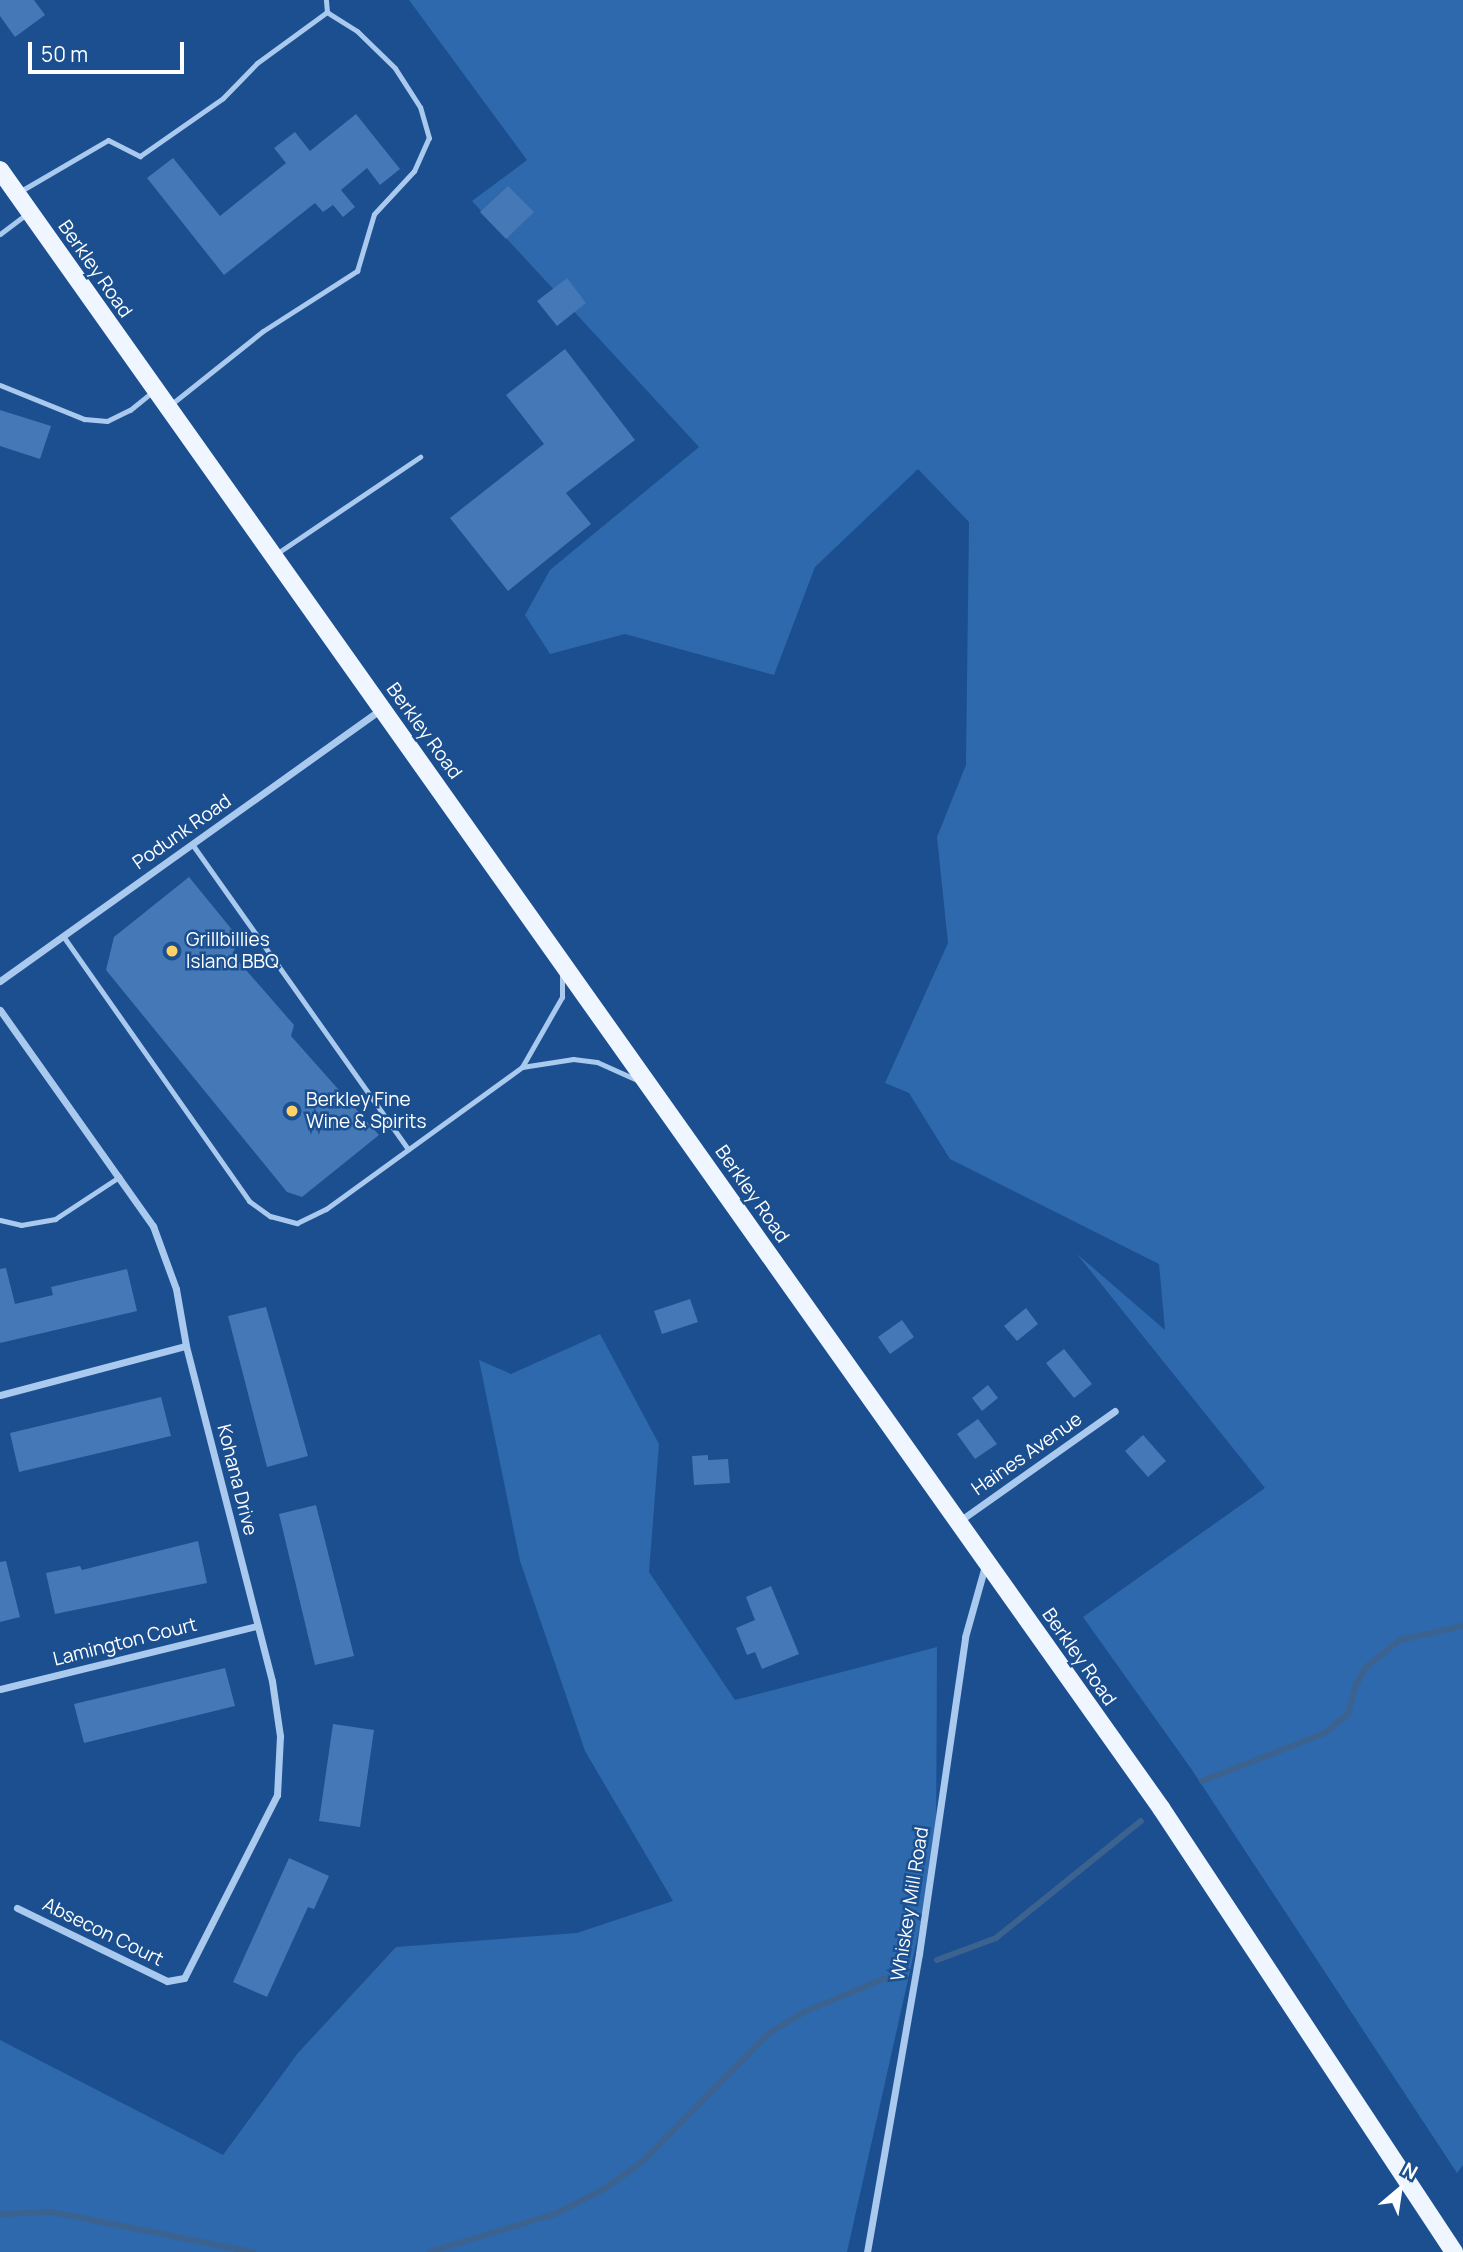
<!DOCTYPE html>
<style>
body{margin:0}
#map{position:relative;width:1463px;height:2252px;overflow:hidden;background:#1b4f8f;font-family:Manrope,sans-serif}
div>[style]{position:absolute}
.green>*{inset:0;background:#2e69ad}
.stream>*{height:6px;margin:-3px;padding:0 3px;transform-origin:3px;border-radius:3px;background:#3c6290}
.building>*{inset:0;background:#4478b7}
.service>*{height:5px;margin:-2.5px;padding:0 2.5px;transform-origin:2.5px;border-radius:2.5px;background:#a9c9ee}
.minor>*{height:7px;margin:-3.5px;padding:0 3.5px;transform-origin:3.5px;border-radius:3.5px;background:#a9c9ee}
.primary>*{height:18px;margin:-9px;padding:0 9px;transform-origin:9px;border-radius:9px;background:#f0f6ff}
.dots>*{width:19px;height:19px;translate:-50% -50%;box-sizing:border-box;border:4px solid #1b4f8f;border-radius:50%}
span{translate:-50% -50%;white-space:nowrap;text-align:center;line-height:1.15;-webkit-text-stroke:5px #1b4f8f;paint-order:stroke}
.street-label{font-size:19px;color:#fff}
.poi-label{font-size:19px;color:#fff}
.left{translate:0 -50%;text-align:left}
.north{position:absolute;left:1365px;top:2154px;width:70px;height:70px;-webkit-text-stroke:5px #1b4f8f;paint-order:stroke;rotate:29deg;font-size:19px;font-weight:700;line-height:28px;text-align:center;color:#fff}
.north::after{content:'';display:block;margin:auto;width:24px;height:32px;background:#fff;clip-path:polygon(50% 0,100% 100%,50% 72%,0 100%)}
.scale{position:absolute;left:28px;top:42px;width:156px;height:32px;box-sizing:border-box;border:4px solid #fff;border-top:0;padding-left:9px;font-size:21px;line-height:24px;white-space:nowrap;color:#fff;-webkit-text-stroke:5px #1b4f8f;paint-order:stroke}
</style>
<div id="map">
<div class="green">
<i style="clip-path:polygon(409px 0,1463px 0,1463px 2165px,1457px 2173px,1192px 1770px,1083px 1617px,1265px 1488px,1077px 1254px,1165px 1330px,1159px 1264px,950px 1159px,909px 1093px,885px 1083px,948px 943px,937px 837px,966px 765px,969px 522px,918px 469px,815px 567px,774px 675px,625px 634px,550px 654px,525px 615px,550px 570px,699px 447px,472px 201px,527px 160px)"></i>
<i style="clip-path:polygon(600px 1334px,659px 1444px,649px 1572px,735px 1700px,937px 1647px,936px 1855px,847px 2252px,0 2252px,0 2040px,223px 2155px,298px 2053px,396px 1947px,577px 1933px,673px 1901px,585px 1751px,520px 1561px,479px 1360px,511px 1374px)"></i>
</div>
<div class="stream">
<i style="left:1202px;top:1781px;width:132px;rotate:-21.3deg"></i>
<i style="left:1325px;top:1733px;width:30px;rotate:-40deg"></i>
<i style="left:1348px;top:1714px;width:28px;rotate:-75deg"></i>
<i style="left:1355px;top:1687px;width:23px;rotate:-61deg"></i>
<i style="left:1366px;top:1667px;width:43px;rotate:-38.5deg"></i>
<i style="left:1400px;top:1640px;width:65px;rotate:-12.5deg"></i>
<i style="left:937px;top:1960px;width:63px;rotate:-20.4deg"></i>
<i style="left:996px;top:1938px;width:186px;rotate:-38.9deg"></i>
<i style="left:0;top:2214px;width:52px;rotate:-2.2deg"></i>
<i style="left:52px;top:2212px;width:205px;rotate:11.3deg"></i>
<i style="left:429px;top:2252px;width:132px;rotate:-16.8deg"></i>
<i style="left:555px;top:2214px;width:55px;rotate:-27deg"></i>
<i style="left:604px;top:2189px;width:47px;rotate:-35.4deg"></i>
<i style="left:642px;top:2162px;width:181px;rotate:-45.4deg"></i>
<i style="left:769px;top:2033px;width:43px;rotate:-30.7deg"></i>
<i style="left:806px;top:2011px;width:87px;rotate:-22.4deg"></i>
</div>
<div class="building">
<i style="clip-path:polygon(0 0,34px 0,45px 15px,15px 37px,0 16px)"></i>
<i style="clip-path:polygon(356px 114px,400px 169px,380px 185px,367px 168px,341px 190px,355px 207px,343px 217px,333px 205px,323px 212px,315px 203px,224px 275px,147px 178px,173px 158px,220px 216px,286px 163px,274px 148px,295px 132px,310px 151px)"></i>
<i style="clip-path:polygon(508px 186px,534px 212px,506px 239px,480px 212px)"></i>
<i style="clip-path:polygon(567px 278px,586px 303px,557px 326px,537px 301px)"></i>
<i style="clip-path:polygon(565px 349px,635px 440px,566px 493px,591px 524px,508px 591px,450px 518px,544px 444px,506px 395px)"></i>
<i style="clip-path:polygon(0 410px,51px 426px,40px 459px,0 446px)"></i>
<i style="clip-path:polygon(189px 877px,238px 937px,233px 955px,294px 1025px,291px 1036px,379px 1135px,302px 1197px,287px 1192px,106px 970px,114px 937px)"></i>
<i style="clip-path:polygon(6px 1268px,15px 1304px,53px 1295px,51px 1287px,127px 1269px,137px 1311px,0 1343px,0 1269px)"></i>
<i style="clip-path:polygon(690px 1299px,698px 1322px,662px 1334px,654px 1311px)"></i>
<i style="clip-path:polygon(266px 1307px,308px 1456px,267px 1467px,228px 1316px)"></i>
<i style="clip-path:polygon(1026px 1308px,1038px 1324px,1017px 1341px,1004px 1326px)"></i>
<i style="clip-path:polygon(902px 1320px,914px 1337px,890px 1354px,878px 1337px)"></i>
<i style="clip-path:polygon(1064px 1349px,1092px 1384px,1074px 1398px,1046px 1363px)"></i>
<i style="clip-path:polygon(988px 1385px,998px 1398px,982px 1411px,972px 1398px)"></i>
<i style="clip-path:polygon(161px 1397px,171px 1436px,19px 1472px,10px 1433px)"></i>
<i style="clip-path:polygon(978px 1419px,997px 1444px,975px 1459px,957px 1434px)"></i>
<i style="clip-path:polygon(1143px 1435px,1166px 1461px,1148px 1477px,1125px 1451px)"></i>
<i style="clip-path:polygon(708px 1455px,708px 1460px,728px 1459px,730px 1483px,694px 1485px,692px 1456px)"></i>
<i style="clip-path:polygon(316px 1505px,354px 1656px,315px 1665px,279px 1514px)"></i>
<i style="clip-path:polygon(198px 1541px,207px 1583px,55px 1614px,46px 1573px,80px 1566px,82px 1570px)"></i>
<i style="clip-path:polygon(6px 1561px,20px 1617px,0 1622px,0 1562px)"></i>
<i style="clip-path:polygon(771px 1586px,799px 1654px,762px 1669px,755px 1652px,747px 1655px,736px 1628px,755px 1620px,746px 1597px)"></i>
<i style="clip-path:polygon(225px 1668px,235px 1706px,84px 1743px,74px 1704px)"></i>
<i style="clip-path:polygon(333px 1724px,374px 1730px,360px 1827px,319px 1821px)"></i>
<i style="clip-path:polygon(289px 1858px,329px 1876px,314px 1909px,308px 1907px,267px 1997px,233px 1982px)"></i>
</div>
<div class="service">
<i style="left:19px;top:192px;width:103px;rotate:-30.3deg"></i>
<i style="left:108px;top:140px;width:36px;rotate:27deg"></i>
<i style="left:140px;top:156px;width:101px;rotate:-34.9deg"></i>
<i style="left:223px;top:98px;width:49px;rotate:-45.8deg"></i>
<i style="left:257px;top:63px;width:87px;rotate:-36.1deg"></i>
<i style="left:327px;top:12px;width:12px;rotate:-95deg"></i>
<i style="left:0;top:234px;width:34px;rotate:-37deg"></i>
<i style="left:0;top:385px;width:91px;rotate:22deg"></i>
<i style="left:84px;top:419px;width:23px;rotate:5deg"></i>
<i style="left:107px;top:421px;width:25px;rotate:-26deg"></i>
<i style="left:130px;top:410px;width:28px;rotate:-39deg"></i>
<i style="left:169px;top:406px;width:120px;rotate:-38.6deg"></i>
<i style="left:263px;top:331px;width:112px;rotate:-32.6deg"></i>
<i style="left:357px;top:271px;width:59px;rotate:-73.4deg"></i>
<i style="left:374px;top:214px;width:59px;rotate:-47.1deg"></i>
<i style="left:414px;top:171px;width:36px;rotate:-66deg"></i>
<i style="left:429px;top:138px;width:32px;rotate:-106deg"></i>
<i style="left:420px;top:107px;width:46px;rotate:-122.7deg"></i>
<i style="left:395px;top:68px;width:53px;rotate:-135.8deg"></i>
<i style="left:357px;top:31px;width:36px;rotate:-148deg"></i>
<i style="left:276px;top:554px;width:174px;rotate:-34deg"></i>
<i style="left:192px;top:844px;width:374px;rotate:54.7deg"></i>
<i style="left:63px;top:936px;width:324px;rotate:54.9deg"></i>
<i style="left:249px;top:1201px;width:26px;rotate:36deg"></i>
<i style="left:270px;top:1216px;width:28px;rotate:15deg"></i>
<i style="left:297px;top:1223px;width:32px;rotate:-26deg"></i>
<i style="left:326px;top:1209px;width:242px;rotate:-35.9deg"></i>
<i style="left:522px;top:1067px;width:52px;rotate:-8.9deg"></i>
<i style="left:573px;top:1059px;width:24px;rotate:7deg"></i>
<i style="left:597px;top:1062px;width:44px;rotate:24.2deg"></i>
<i style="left:522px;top:1067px;width:81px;rotate:-60.3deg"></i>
<i style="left:562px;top:997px;width:23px;rotate:-90deg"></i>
<i style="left:0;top:1220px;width:22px;rotate:13deg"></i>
<i style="left:21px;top:1225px;width:35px;rotate:-10deg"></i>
<i style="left:55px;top:1219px;width:77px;rotate:-33.3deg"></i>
</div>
<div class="minor">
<i style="left:0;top:981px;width:469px;rotate:-35.5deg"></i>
<i style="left:0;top:1010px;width:265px;rotate:54.7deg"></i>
<i style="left:153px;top:1226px;width:67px;rotate:69.9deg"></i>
<i style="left:176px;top:1289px;width:58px;rotate:80deg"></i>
<i style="left:186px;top:1346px;width:346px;rotate:75.6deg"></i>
<i style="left:272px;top:1681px;width:56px;rotate:81.7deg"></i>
<i style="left:280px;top:1736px;width:59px;rotate:92.9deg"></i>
<i style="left:277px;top:1795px;width:205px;rotate:116.9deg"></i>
<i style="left:184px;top:1978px;width:17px;rotate:170deg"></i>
<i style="left:167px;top:1981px;width:167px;rotate:-154deg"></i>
<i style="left:0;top:1395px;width:192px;rotate:-14.8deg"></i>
<i style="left:958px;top:1522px;width:192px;rotate:-35.3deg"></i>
<i style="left:0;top:1689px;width:265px;rotate:-13.8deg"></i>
<i style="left:867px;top:2252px;width:303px;rotate:-80.1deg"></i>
<i style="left:919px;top:1954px;width:320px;rotate:-81.7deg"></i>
<i style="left:965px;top:1637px;width:74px;rotate:-74.3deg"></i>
</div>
<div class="primary">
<i style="left:0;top:170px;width:2008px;rotate:54.67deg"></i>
<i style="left:1161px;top:1808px;width:532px;rotate:56.58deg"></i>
</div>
<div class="dots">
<i style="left:172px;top:951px;background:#ffd166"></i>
<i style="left:292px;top:1111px;background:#ffd166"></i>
</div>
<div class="street-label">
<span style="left:95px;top:269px;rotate:55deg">Berkley Road</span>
<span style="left:424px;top:731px;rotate:54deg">Berkley Road</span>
<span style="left:182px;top:832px;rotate:-35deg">Podunk Road</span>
<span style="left:752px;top:1194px;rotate:55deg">Berkley Road</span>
<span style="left:1027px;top:1454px;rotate:-35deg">Haines Avenue</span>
<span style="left:237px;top:1480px;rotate:76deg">Kohana Drive</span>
<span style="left:125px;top:1642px;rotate:-14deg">Lamington Court</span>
<span style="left:1079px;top:1657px;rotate:55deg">Berkley Road</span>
<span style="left:910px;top:1904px;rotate:-81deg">Whiskey Mill Road</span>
<span style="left:103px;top:1932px;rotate:26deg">Absecon Court</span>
</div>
<div class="poi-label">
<span class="left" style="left:186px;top:951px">Grillbillies<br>Island BBQ</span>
<span class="left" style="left:306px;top:1111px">Berkley Fine<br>Wine &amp; Spirits</span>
</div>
<div class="north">N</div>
<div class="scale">50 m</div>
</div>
